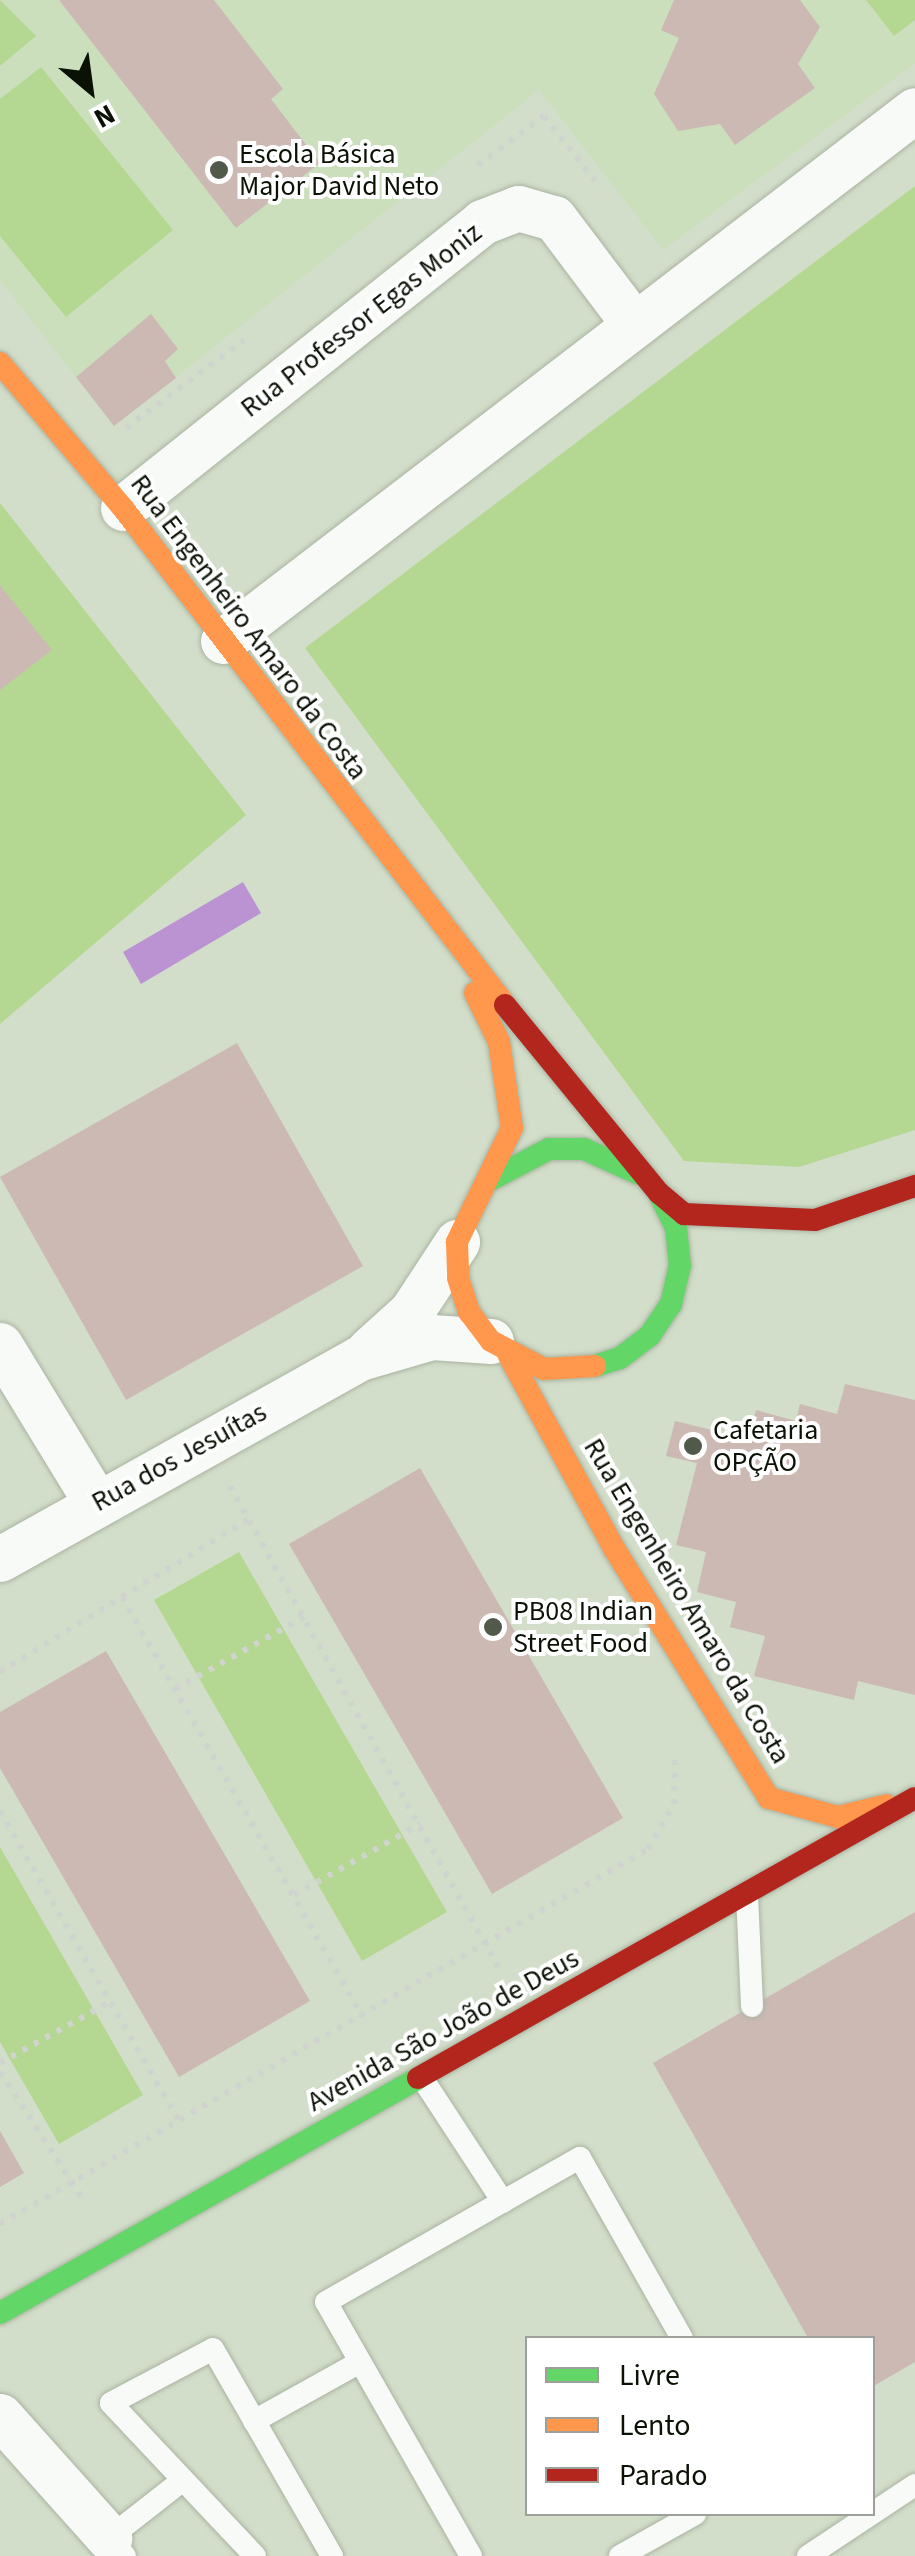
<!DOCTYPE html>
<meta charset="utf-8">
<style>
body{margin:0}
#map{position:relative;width:915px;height:2556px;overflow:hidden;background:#d2dec9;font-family:"Source Sans 3",sans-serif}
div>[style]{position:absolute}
.built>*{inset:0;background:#ccdfbd}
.green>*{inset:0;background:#b4d892}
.water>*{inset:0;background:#bb93d3}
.building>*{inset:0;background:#ccb9b4}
.path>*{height:6px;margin-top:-3px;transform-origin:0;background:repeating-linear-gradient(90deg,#d0d4ce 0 5px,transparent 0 13px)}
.roads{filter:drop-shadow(0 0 2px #aab3a2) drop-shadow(0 0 2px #aab3a2)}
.lane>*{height:22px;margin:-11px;padding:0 11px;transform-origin:11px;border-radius:11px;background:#f8faf7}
.street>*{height:45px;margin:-22.5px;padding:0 22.5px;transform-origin:22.5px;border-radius:22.5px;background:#f8faf7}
.fast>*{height:22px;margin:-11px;padding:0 11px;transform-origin:11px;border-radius:11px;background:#63d668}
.slow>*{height:22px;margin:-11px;padding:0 11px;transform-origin:11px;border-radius:11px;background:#ff974d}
.jam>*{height:22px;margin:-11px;padding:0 11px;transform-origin:11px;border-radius:11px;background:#b3261e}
.dots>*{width:28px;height:28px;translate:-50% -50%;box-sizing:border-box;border:5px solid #fff;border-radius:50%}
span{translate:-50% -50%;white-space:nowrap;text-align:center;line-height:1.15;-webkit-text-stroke:8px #fff;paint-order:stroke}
.poi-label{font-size:28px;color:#0a1105}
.left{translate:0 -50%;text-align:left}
.street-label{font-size:28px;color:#0a1105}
.legend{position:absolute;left:525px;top:2336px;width:350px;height:180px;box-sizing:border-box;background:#fff;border:2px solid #9da09b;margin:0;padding:12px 18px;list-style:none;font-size:30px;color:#0a1105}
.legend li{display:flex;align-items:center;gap:20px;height:50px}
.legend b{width:50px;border:2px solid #9da09b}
.north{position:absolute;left:40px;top:40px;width:100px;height:100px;-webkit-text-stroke:8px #fff;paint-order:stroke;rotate:151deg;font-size:28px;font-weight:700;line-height:40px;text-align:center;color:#0a1105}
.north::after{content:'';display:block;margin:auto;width:35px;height:45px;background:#0a1105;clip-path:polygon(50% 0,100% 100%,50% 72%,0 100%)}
</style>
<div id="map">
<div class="built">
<i style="clip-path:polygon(0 0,915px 0,915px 63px,663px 250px,539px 90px,114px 426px,0 280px)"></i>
</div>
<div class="green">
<i style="clip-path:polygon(0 0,36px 36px,0 66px)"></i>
<i style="clip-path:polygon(866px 0,915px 0,915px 20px,894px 36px)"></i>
<i style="clip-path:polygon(41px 67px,173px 230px,66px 317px,0 236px,0 99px)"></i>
<i style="clip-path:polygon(915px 186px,915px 1130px,799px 1167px,684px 1161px,305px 648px)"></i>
<i style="clip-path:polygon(0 503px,246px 815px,0 1024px)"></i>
<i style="clip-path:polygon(239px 1552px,447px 1912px,362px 1961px,154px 1600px)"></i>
<i style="clip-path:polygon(0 1847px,143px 2095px,59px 2144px,0 2042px)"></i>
</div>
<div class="water">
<i style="clip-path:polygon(243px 882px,261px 913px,141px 984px,123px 952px)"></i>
</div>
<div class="building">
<i style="clip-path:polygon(59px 0,214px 0,283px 89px,271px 99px,320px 163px,236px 228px)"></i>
<i style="clip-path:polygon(674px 0,800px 0,820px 27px,798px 64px,815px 88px,735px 145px,720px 124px,678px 131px,654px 94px,679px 38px,661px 30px)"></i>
<i style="clip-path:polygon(151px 314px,178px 349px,165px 361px,176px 378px,114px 426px,76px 377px)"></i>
<i style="clip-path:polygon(0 585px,52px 650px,0 690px)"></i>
<i style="clip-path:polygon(237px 1043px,363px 1266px,126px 1400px,0 1177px)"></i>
<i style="clip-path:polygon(845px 1384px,915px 1400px,915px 1695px,858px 1681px,854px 1700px,754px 1676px,765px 1636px,730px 1627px,736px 1602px,697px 1592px,706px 1552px,676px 1545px,697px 1463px,666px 1456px,675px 1421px,749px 1439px,756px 1410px,796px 1421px,800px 1404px,837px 1414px)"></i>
<i style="clip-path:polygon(420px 1468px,623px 1818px,492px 1894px,289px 1544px)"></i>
<i style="clip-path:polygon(106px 1651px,310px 2001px,179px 2077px,0 1768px,0 1712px)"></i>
<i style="clip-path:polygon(915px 1912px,915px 2362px,872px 2387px,872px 2338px,808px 2338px,653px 2063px)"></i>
<i style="clip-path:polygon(0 2131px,24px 2173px,0 2187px)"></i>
</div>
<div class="path">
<i style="left:478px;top:165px;width:82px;rotate:-36.6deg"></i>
<i style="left:544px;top:116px;width:85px;rotate:51.7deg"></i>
<i style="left:126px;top:428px;width:147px;rotate:-36.7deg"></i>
<i style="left:230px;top:1486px;width:553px;rotate:60.88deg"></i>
<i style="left:122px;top:1597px;width:484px;rotate:60.2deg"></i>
<i style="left:0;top:1672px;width:292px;rotate:-31.6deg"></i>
<i style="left:175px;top:1689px;width:148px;rotate:-29.2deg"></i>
<i style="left:0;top:1811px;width:360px;rotate:60deg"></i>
<i style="left:294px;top:1895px;width:145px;rotate:-29.4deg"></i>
<i style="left:0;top:2063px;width:126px;rotate:-29deg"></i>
<i style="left:0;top:2072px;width:154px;rotate:56.9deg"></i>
<i style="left:0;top:2224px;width:749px;rotate:-30.06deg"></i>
<i style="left:648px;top:1849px;width:52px;rotate:-60deg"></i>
<i style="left:674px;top:1804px;width:48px;rotate:-88.8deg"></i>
</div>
<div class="roads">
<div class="lane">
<i style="left:747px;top:1895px;width:111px;rotate:87.4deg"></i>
<i style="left:422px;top:2078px;width:148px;rotate:56.8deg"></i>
<i style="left:254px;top:2421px;width:121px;rotate:-29.1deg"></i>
<i style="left:125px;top:2556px;width:24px;rotate:-132deg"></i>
<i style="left:109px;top:2538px;width:94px;rotate:-38.1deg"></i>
<i style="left:255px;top:2556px;width:210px;rotate:-133.3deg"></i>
<i style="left:111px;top:2403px;width:115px;rotate:-27.9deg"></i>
<i style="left:213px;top:2349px;width:239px;rotate:60.1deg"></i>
<i style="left:471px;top:2556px;width:292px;rotate:-119.7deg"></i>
<i style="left:326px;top:2302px;width:292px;rotate:-29.6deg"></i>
<i style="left:580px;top:2158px;width:207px;rotate:60.5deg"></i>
<i style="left:620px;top:2556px;width:86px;rotate:-29.2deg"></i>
<i style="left:808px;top:2556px;width:128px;rotate:-33.6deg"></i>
</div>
<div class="street">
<i style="left:123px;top:508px;width:459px;rotate:-38.5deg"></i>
<i style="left:482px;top:222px;width:39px;rotate:-21deg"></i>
<i style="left:518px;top:208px;width:37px;rotate:16deg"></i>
<i style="left:554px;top:218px;width:131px;rotate:53deg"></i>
<i style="left:223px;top:641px;width:872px;rotate:-37.5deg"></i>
<i style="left:0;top:1345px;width:184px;rotate:58.6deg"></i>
<i style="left:369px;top:1350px;width:57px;rotate:-42.1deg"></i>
<i style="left:411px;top:1312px;width:84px;rotate:-56.7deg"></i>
<i style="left:0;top:1559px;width:412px;rotate:-29.2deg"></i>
<i style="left:360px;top:1358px;width:75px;rotate:-16.3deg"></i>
<i style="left:432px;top:1337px;width:59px;rotate:3.9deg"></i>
<i style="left:0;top:2416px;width:164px;rotate:48.2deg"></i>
</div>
<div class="fast">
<i style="left:488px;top:1181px;width:69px;rotate:-27.7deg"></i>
<i style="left:549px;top:1149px;width:35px"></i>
<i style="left:584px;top:1149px;width:60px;rotate:24.4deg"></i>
<i style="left:595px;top:1366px;width:26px;rotate:-18deg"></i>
<i style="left:620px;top:1358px;width:38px;rotate:-37deg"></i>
<i style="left:650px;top:1335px;width:37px;rotate:-56deg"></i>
<i style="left:671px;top:1304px;width:39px;rotate:-77deg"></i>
<i style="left:680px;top:1266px;width:38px;rotate:-96deg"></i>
<i style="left:676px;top:1228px;width:39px;rotate:-116deg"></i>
<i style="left:0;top:2313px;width:480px;rotate:-29.3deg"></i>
</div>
<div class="slow">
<i style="left:0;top:363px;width:190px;rotate:49.7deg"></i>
<i style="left:123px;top:508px;width:627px;rotate:52.45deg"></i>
<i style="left:475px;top:993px;width:55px;rotate:63.9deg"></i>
<i style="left:499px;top:1042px;width:87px;rotate:81.4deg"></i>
<i style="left:512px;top:1128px;width:127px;rotate:115.8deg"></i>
<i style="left:457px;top:1242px;width:36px;rotate:88deg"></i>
<i style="left:458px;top:1278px;width:36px;rotate:72deg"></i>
<i style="left:469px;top:1312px;width:36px;rotate:53deg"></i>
<i style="left:491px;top:1341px;width:60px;rotate:27.8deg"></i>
<i style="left:544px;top:1369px;width:51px;rotate:-3.4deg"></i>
<i style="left:508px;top:1354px;width:223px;rotate:61.4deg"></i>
<i style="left:615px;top:1550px;width:292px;rotate:58.2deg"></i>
<i style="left:769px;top:1798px;width:72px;rotate:15.4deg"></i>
<i style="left:838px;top:1817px;width:50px;rotate:-13.8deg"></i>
</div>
<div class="jam">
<i style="left:505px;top:1005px;width:243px;rotate:50.7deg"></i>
<i style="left:659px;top:1193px;width:33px;rotate:40deg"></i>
<i style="left:684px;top:1214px;width:131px;rotate:2.6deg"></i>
<i style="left:815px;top:1220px;width:106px;rotate:-18.8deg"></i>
<i style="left:418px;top:2078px;width:570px;rotate:-29.4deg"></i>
</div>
</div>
<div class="dots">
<i style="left:219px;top:170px;background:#50594a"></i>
<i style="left:693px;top:1446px;background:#50594a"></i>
<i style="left:493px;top:1627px;background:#50594a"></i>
</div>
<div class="poi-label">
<span class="left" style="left:239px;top:170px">Escola Básica<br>Major David Neto</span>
<span class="left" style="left:713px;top:1446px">Cafetaria<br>OPÇÃO</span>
<span class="left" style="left:513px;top:1627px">PB08 Indian<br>Street Food</span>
</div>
<div class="street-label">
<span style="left:361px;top:320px;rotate:-38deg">Rua Professor Egas Moniz</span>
<span style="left:249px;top:627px;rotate:53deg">Rua Engenheiro Amaro da Costa</span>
<span style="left:179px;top:1457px;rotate:-29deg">Rua dos Jesuítas</span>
<span style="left:687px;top:1601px;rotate:59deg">Rua Engenheiro Amaro da Costa</span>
<span style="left:443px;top:2030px;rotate:-29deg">Avenida São João de Deus</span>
</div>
<ul class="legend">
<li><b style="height:12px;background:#63d668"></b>Livre</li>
<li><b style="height:12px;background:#ff974d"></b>Lento</li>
<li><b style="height:12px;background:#b3261e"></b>Parado</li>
</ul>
<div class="north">N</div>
</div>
